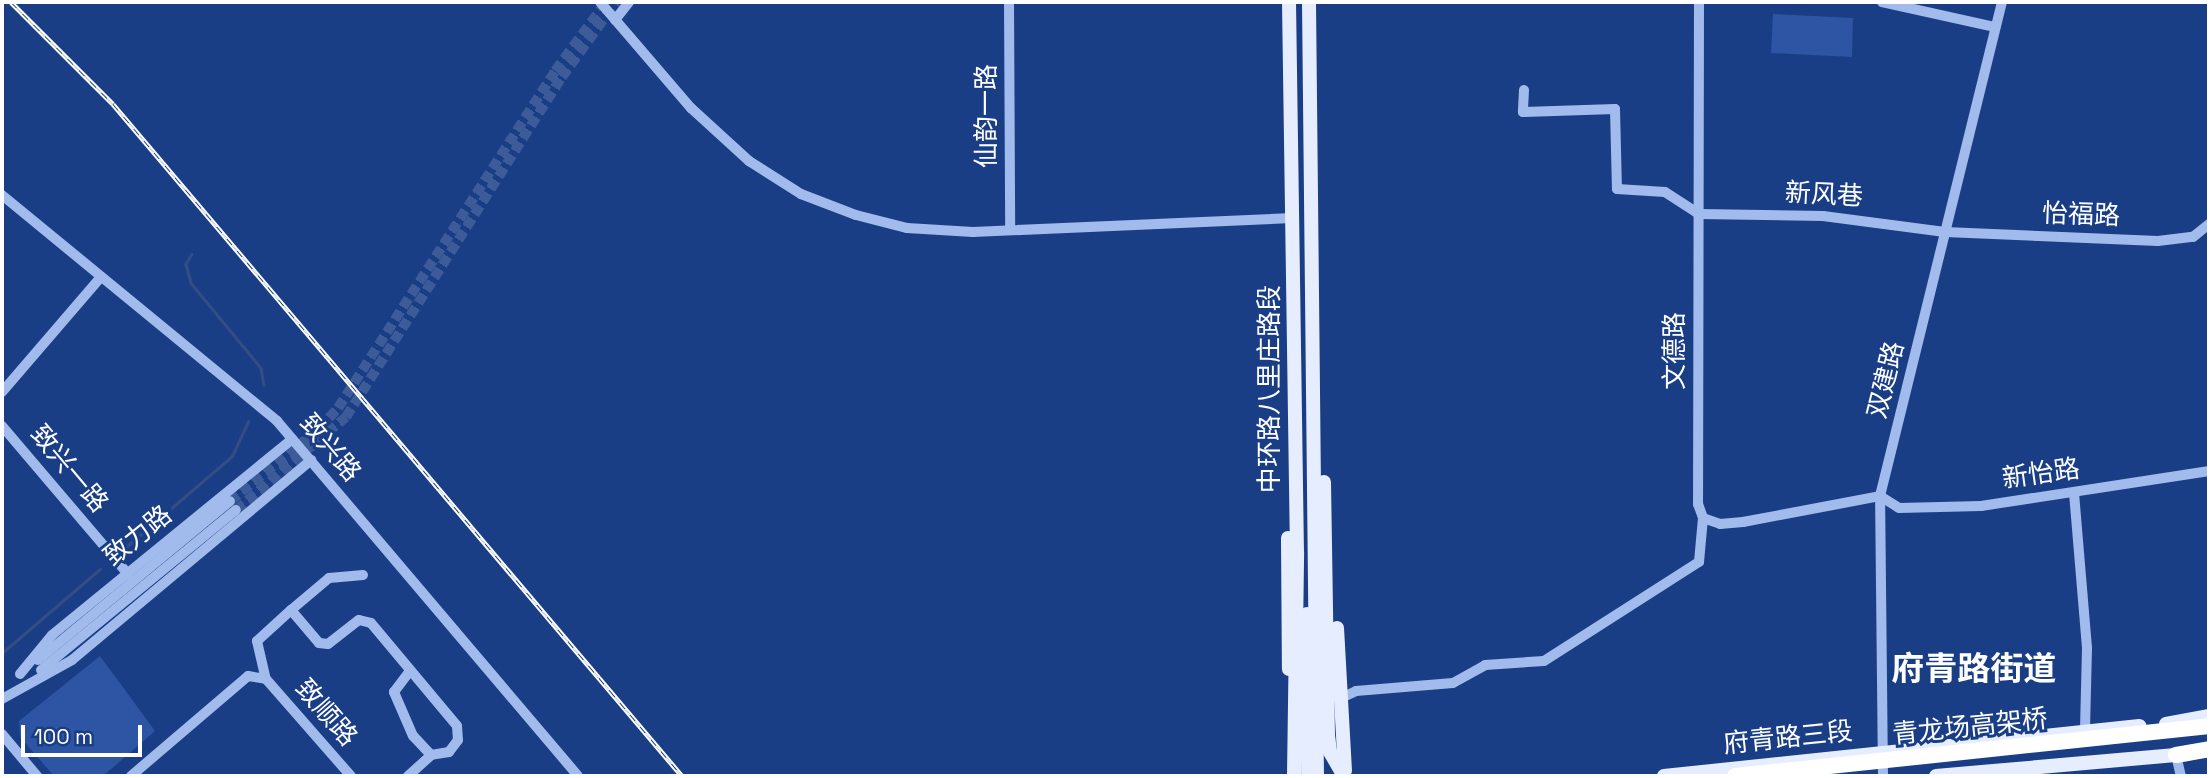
<!DOCTYPE html>
<meta charset="utf-8">
<style>
body{margin:0}
#map{position:relative;width:2211px;height:778px;overflow:hidden;background:#1a3e86;font-family:"Space Grotesk","Noto Sans SC",sans-serif}
div>[style]{position:absolute}
.green>*{inset:0;background:#2d55a4}
.stream>*{height:2.5px;margin:-1.25px;padding:0 1.25px;transform-origin:1.25px;border-radius:1.25px;background:#334e84}
.minor-tunnel>*{height:10px;margin-top:-5px;transform-origin:0;background:repeating-linear-gradient(90deg,#3c5b98 0 10px,transparent 0 15px)}
.minor>*{height:10px;margin:-5px;padding:0 5px;transform-origin:5px;border-radius:5px;background:#a1bbec}
.major>*{height:14px;margin:-7px;padding:0 7px;transform-origin:7px;border-radius:7px;background:#e6edff}
.highway>*{height:16px;margin:-8px;padding:0 8px;transform-origin:8px;border-radius:8px;background:#fff}
.rail>*{height:5px;margin-top:-2.5px;transform-origin:0;background:repeating-linear-gradient(90deg,#1a3e86 0 8px,#fff 0 16px);box-sizing:border-box;border-block:2px solid #fff}
.major-bridge>*{height:14px;margin:-7px;padding:0 7px;transform-origin:7px;border-radius:7px;background:#e6edff}
.highway-bridge>*{height:16px;margin:-8px;padding:0 8px;transform-origin:8px;border-radius:8px;background:#fff}
span{translate:-50% -50%;white-space:nowrap;text-align:center;line-height:1.15;-webkit-text-stroke:6px #1a3e86;paint-order:stroke}
.street-label{font-size:26px;color:#fff}
.district-label{font-size:33px;color:#fff;font-weight:700}
.frame{position:absolute;inset:0;border:4px solid #fff;pointer-events:none}
.scale{position:absolute;left:21px;top:725px;width:121px;height:32px;box-sizing:border-box;border:4px solid #fff;border-top:0;padding-left:9px;font-size:21px;line-height:24px;white-space:nowrap;color:#fff;-webkit-text-stroke:5px #1a3e86;paint-order:stroke}
</style>
<div id="map">
<div class="green">
<i style="clip-path:polygon(1773px 14px,1853px 18px,1852px 57px,1771px 53px)"></i>
<i style="clip-path:polygon(100px 656px,155px 731px,103px 776px,54px 776px,20px 737px,19px 721px)"></i>
</div>
<div class="stream">
<i style="left:192px;top:254px;width:12px;rotate:121deg"></i>
<i style="left:186px;top:264px;width:20px;rotate:75deg"></i>
<i style="left:191px;top:283px;width:110px;rotate:50.5deg"></i>
<i style="left:261px;top:368px;width:17px;rotate:80deg"></i>
<i style="left:119px;top:553px;width:149px;rotate:-40.6deg"></i>
<i style="left:232px;top:456px;width:38px;rotate:-65deg"></i>
<i style="left:2px;top:653px;width:129px;rotate:-40.6deg"></i>
</div>
<div class="minor-tunnel">
<i style="left:230px;top:501px;width:114px;rotate:-39deg"></i>
<i style="left:319px;top:429px;width:28px;rotate:-48deg"></i>
<i style="left:338px;top:408px;width:401px;rotate:-57.2deg"></i>
<i style="left:555px;top:71px;width:86px;rotate:-53.5deg"></i>
<i style="left:236px;top:510px;width:144px;rotate:-40.2deg"></i>
<i style="left:346px;top:417px;width:403px;rotate:-57.6deg"></i>
<i style="left:562px;top:77px;width:92px;rotate:-54.2deg"></i>
</div>
<div class="minor">
<i style="left:600px;top:2px;width:140px;rotate:49.4deg"></i>
<i style="left:691px;top:108px;width:79px;rotate:42.4deg"></i>
<i style="left:749px;top:161px;width:62px;rotate:32.4deg"></i>
<i style="left:801px;top:194px;width:59px;rotate:20.9deg"></i>
<i style="left:856px;top:215px;width:53px;rotate:14.3deg"></i>
<i style="left:907px;top:228px;width:66px;rotate:3.5deg"></i>
<i style="left:973px;top:232px;width:320px;rotate:-2.5deg"></i>
<i style="left:1009px;top:2px;width:228px;rotate:89.7deg"></i>
<i style="left:1699px;top:2px;width:502px;rotate:90.11deg"></i>
<i style="left:1698px;top:504px;width:15px;rotate:70deg"></i>
<i style="left:1703px;top:518px;width:18px;rotate:19deg"></i>
<i style="left:1720px;top:524px;width:23px;rotate:-5deg"></i>
<i style="left:1743px;top:522px;width:139px;rotate:-10.7deg"></i>
<i style="left:1880px;top:496px;width:22px;rotate:32deg"></i>
<i style="left:1899px;top:508px;width:82px;rotate:-1.4deg"></i>
<i style="left:1981px;top:506px;width:231px;rotate:-8.7deg"></i>
<i style="left:1882px;top:2px;width:116px;rotate:12.5deg"></i>
<i style="left:615px;top:20px;width:23px;rotate:-52deg"></i>
<i style="left:1524px;top:90px;width:22px;rotate:93deg"></i>
<i style="left:1523px;top:112px;width:92px;rotate:-1.9deg"></i>
<i style="left:1615px;top:109px;width:80px;rotate:88.6deg"></i>
<i style="left:1617px;top:189px;width:48px;rotate:3.6deg"></i>
<i style="left:1665px;top:192px;width:40px;rotate:32.9deg"></i>
<i style="left:1699px;top:214px;width:124px;rotate:0.9deg"></i>
<i style="left:1823px;top:216px;width:123px;rotate:7.5deg"></i>
<i style="left:1945px;top:232px;width:213px;rotate:2.4deg"></i>
<i style="left:2158px;top:241px;width:35px;rotate:-7deg"></i>
<i style="left:2193px;top:237px;width:21px;rotate:-39deg"></i>
<i style="left:2px;top:195px;width:356px;rotate:39.4deg"></i>
<i style="left:277px;top:421px;width:465px;rotate:49.7deg"></i>
<i style="left:2px;top:392px;width:152px;rotate:-49.3deg"></i>
<i style="left:2px;top:426px;width:194px;rotate:49.6deg"></i>
<i style="left:2074px;top:493px;width:156px;rotate:85.2deg"></i>
<i style="left:2087px;top:648px;width:81px;rotate:91.4deg"></i>
<i style="left:363px;top:575px;width:34px;rotate:175deg"></i>
<i style="left:329px;top:578px;width:50px;rotate:139.9deg"></i>
<i style="left:291px;top:610px;width:43px;rotate:49.7deg"></i>
<i style="left:319px;top:643px;width:9px;rotate:6deg"></i>
<i style="left:328px;top:644px;width:39px;rotate:-38deg"></i>
<i style="left:359px;top:620px;width:12px;rotate:14deg"></i>
<i style="left:371px;top:623px;width:134px;rotate:50.1deg"></i>
<i style="left:457px;top:726px;width:14px;rotate:86deg"></i>
<i style="left:458px;top:740px;width:15px;rotate:127deg"></i>
<i style="left:449px;top:752px;width:18px;rotate:171deg"></i>
<i style="left:291px;top:610px;width:46px;rotate:137.6deg"></i>
<i style="left:257px;top:641px;width:39px;rotate:77deg"></i>
<i style="left:266px;top:679px;width:129px;rotate:48.8deg"></i>
<i style="left:38px;top:660px;width:249px;rotate:-39.6deg"></i>
<i style="left:41px;top:670px;width:252px;rotate:-39.4deg"></i>
<i style="left:20px;top:674px;width:50px;rotate:-50.6deg"></i>
<i style="left:52px;top:635px;width:310px;rotate:-39.2deg"></i>
<i style="left:2px;top:699px;width:80px;rotate:-29.1deg"></i>
<i style="left:72px;top:660px;width:312px;rotate:-39.9deg"></i>
<i style="left:1339px;top:699px;width:19px;rotate:-25deg"></i>
<i style="left:1356px;top:691px;width:97px;rotate:-4.7deg"></i>
<i style="left:1453px;top:683px;width:37px;rotate:-29deg"></i>
<i style="left:1485px;top:665px;width:59px;rotate:-3.9deg"></i>
<i style="left:1544px;top:661px;width:184px;rotate:-32.6deg"></i>
<i style="left:1699px;top:562px;width:44px;rotate:-84.8deg"></i>
<i style="left:2px;top:734px;width:55px;rotate:50.2deg"></i>
<i style="left:2176px;top:755px;width:22px;rotate:77deg"></i>
<i style="left:131px;top:776px;width:154px;rotate:-40.5deg"></i>
<i style="left:248px;top:676px;width:18px;rotate:9deg"></i>
<i style="left:408px;top:776px;width:31px;rotate:-42deg"></i>
<i style="left:431px;top:755px;width:26px;rotate:-133deg"></i>
<i style="left:413px;top:736px;width:48px;rotate:-113.4deg"></i>
<i style="left:394px;top:692px;width:26px;rotate:-53deg"></i>
<i style="left:1883px;top:776px;width:280px;rotate:-90.6deg"></i>
<i style="left:1880px;top:496px;width:509px;rotate:-76.13deg"></i>
</div>
<div class="major">
<i style="left:1289px;top:2px;width:550px;rotate:89.17deg"></i>
<i style="left:1309px;top:2px;width:774px;rotate:89.41deg"></i>
<i style="left:1324px;top:482px;width:253px;rotate:89.1deg"></i>
<i style="left:1328px;top:735px;width:17px;rotate:83deg"></i>
<i style="left:1330px;top:752px;width:28px;rotate:60deg"></i>
<i style="left:1288px;top:538px;width:131px;rotate:89.6deg"></i>
<i style="left:1307px;top:614px;width:162px;rotate:89.6deg"></i>
<i style="left:1337px;top:628px;width:143px;rotate:86.8deg"></i>
<i style="left:2166px;top:724px;width:44px;rotate:-10.5deg"></i>
<i style="left:1664px;top:776px;width:478px;rotate:-6deg"></i>
<i style="left:1936px;top:776px;width:252px;rotate:-5deg"></i>
</div>
<div class="highway">
<i style="left:2176px;top:755px;width:34px;rotate:-10deg"></i>
</div>
<div class="rail">
<i style="left:11px;top:2px;width:144px;rotate:45deg"></i>
<i style="left:113px;top:104px;width:881px;rotate:49.74deg"></i>
</div>
<div class="major-bridge">
<i style="left:1294px;top:776px;width:224px;rotate:-89.2deg"></i>
</div>
<div class="highway-bridge">
<i style="left:1735px;top:776px;width:477px;rotate:-6deg"></i>
</div>
<div class="street-label">
<span style="left:987px;top:116px;rotate:-90deg">仙韵一路</span>
<span style="left:1824px;top:195px;rotate:3deg">新风巷</span>
<span style="left:2081px;top:215px;rotate:2deg">怡福路</span>
<span style="left:1675px;top:351px;rotate:-90deg">文德路</span>
<span style="left:1886px;top:380px;rotate:-76deg">双建路</span>
<span style="left:1270px;top:389px;rotate:-90deg">中环路八里庄路段</span>
<span style="left:330px;top:448px;rotate:50deg">致兴路</span>
<span style="left:69px;top:469px;rotate:50deg">致兴一路</span>
<span style="left:2041px;top:474px;rotate:-8deg">新怡路</span>
<span style="left:138px;top:536px;rotate:-39deg">致力路</span>
<span style="left:326px;top:713px;rotate:49deg">致顺路</span>
<span style="left:1970px;top:727px;rotate:-6deg">青龙场高架桥</span>
<span style="left:1788px;top:738px;rotate:-6deg">府青路三段</span>
</div>
<div class="district-label">
<span style="left:1974px;top:670px">府青路街道</span>
</div>
<div class="frame"></div>
<div class="scale">100 m</div>
</div>
